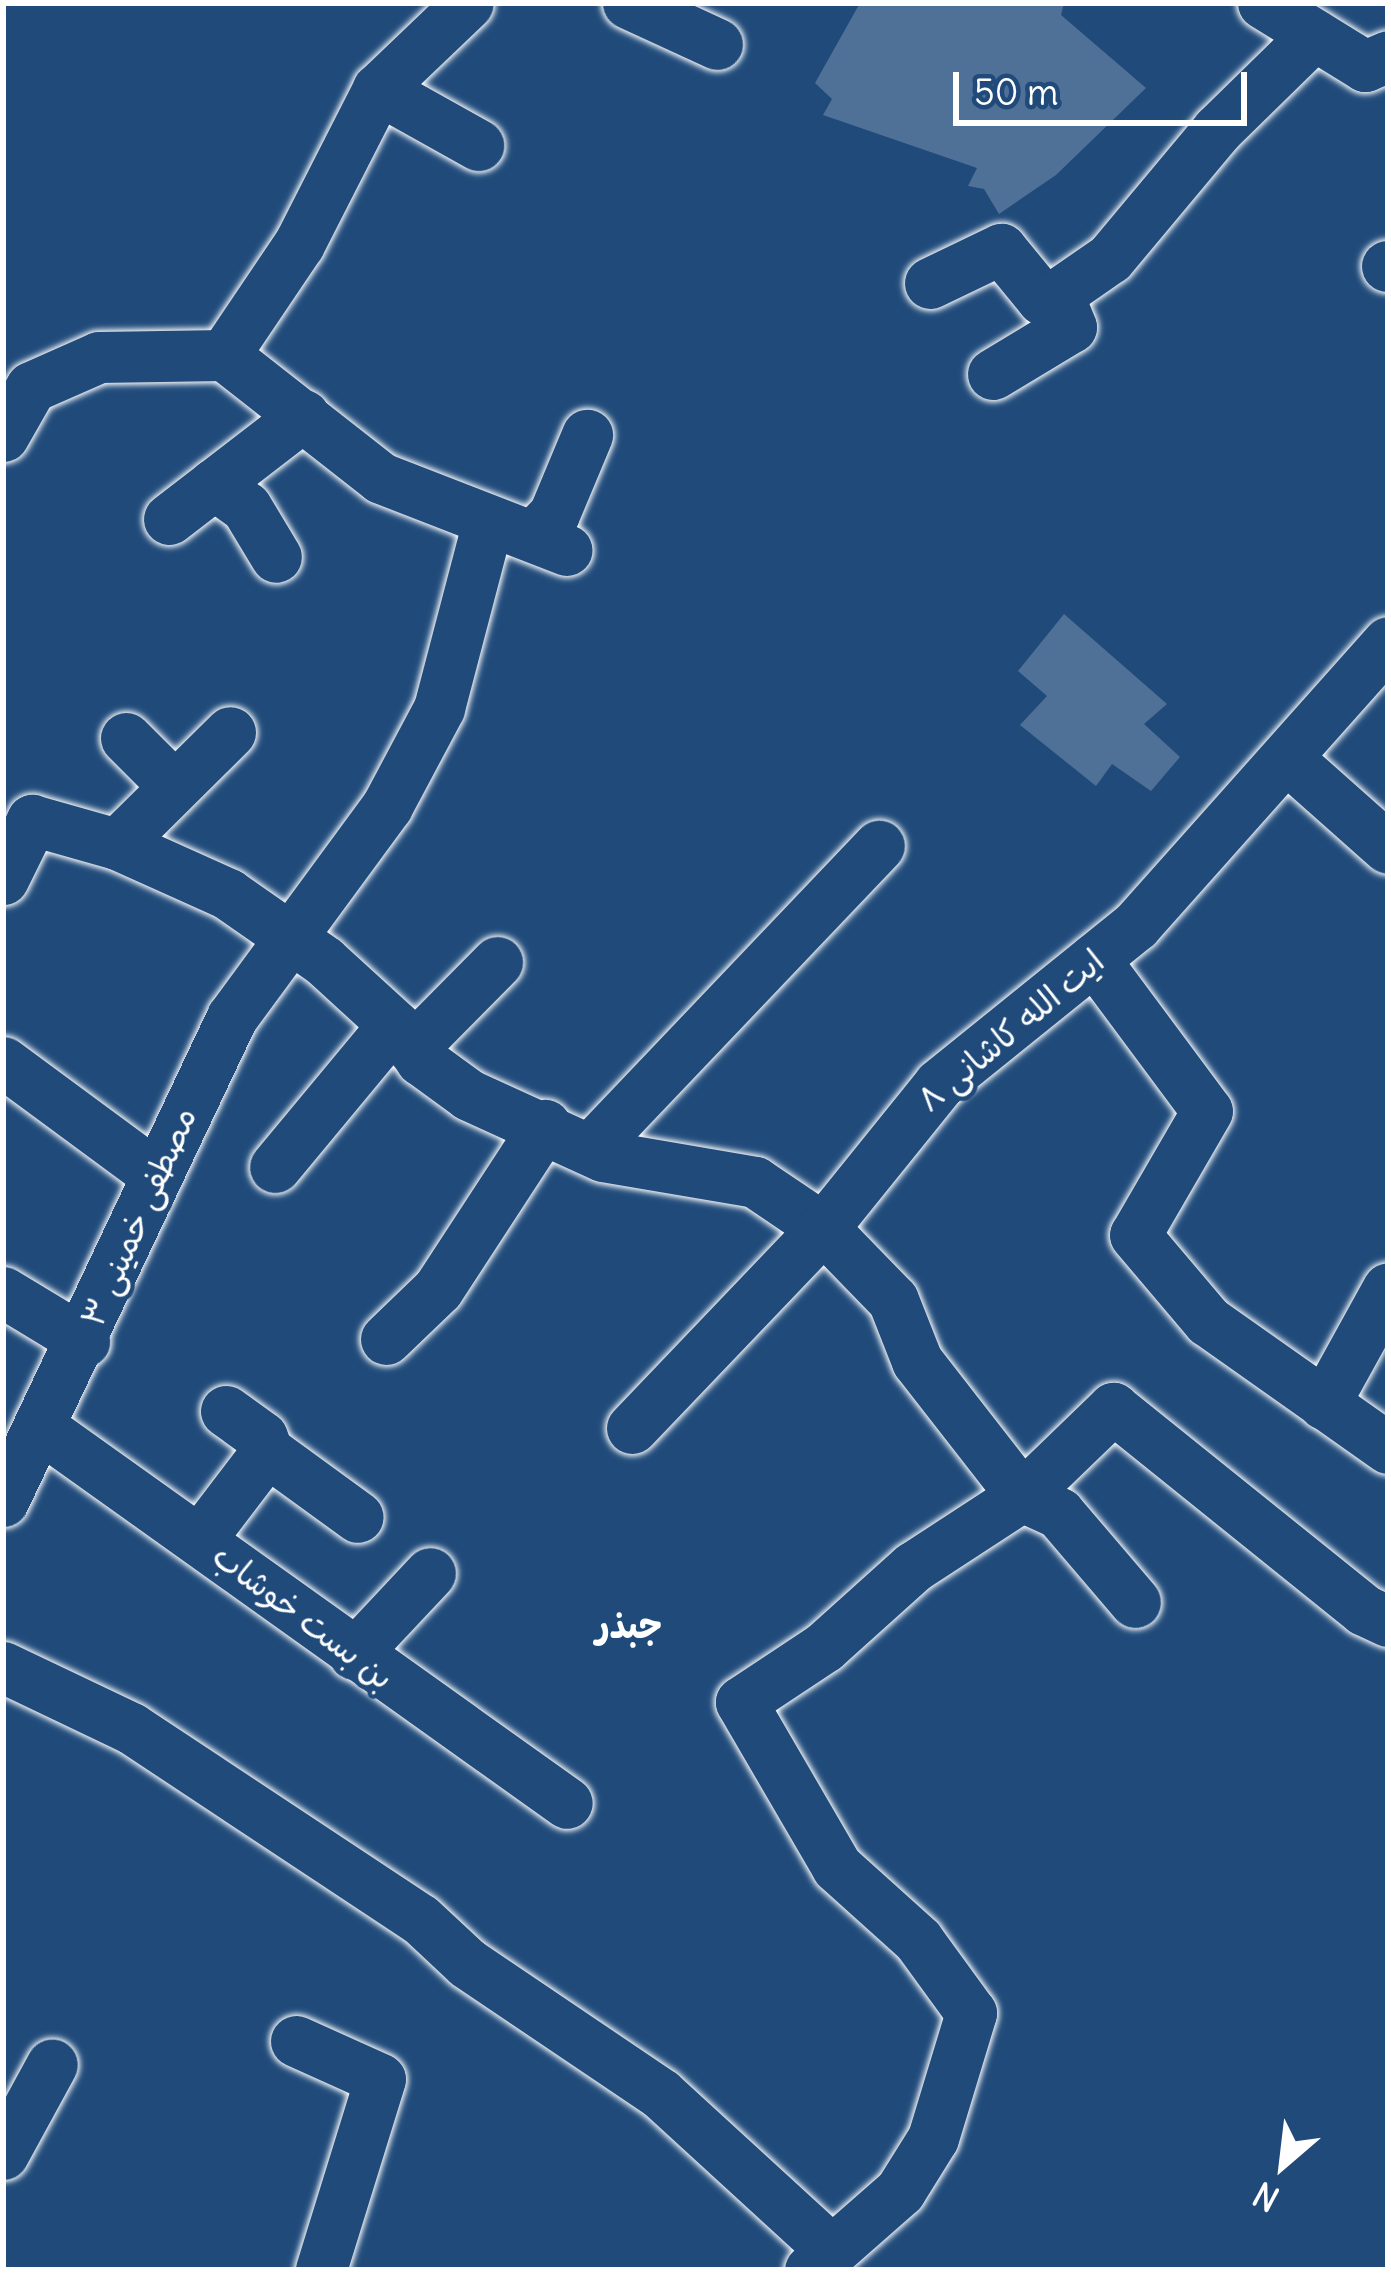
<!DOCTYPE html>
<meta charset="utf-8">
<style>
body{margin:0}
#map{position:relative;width:1391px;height:2273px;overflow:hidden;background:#1f4a7a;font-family:Delius,"Playpen Sans Arabic",sans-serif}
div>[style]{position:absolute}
.building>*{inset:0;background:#507197}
.roads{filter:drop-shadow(0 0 3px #fff) drop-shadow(0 0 3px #fff)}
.minor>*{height:51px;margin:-25.5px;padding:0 25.5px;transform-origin:25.5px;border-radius:25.5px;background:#1f4a7a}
span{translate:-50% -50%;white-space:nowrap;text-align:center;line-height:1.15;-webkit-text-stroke:9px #1f4a7a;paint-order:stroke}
.street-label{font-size:33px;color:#fff}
.neighbourhood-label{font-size:36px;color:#fff;font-weight:700}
.frame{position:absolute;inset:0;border:6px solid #fff;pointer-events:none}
.north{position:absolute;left:1223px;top:2105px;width:120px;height:120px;-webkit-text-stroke:9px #1f4a7a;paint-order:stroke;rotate:208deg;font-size:33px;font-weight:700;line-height:48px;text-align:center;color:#fff}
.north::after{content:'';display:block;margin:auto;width:42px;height:54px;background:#fff;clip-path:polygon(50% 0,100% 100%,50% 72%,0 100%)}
.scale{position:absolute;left:953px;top:72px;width:294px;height:54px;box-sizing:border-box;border:6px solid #fff;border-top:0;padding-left:15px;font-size:36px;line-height:42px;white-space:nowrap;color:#fff;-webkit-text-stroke:9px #1f4a7a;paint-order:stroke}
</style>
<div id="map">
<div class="building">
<i style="clip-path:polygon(860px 3px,1064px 3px,1061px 15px,1146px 88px,1056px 175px,999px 214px,984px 189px,968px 186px,977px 168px,823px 115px,832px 99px,815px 83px)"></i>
<i style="clip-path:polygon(1064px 614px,1167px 704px,1144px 724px,1180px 757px,1151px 791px,1112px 764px,1096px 786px,1020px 725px,1047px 696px,1018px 671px)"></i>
</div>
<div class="roads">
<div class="minor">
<i style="left:628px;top:3px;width:98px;rotate:24.7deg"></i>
<i style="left:1263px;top:3px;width:120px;rotate:31.7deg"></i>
<i style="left:1365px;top:66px;width:25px;rotate:-23deg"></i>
<i style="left:378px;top:89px;width:115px;rotate:29.2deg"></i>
<i style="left:1387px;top:266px;width:1px"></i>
<i style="left:930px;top:283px;width:79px;rotate:-25.6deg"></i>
<i style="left:1001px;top:249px;width:65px;rotate:50.6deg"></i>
<i style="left:1042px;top:299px;width:17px;rotate:-17deg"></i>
<i style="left:1058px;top:294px;width:63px;rotate:-34.7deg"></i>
<i style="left:1110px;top:258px;width:167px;rotate:-50.1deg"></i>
<i style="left:1217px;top:130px;width:136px;rotate:-44.4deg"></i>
<i style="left:224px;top:355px;width:134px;rotate:-56deg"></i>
<i style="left:299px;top:244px;width:174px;rotate:-63deg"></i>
<i style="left:378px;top:89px;width:124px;rotate:-43.7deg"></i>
<i style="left:993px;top:374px;width:91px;rotate:-31.1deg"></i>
<i style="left:1071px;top:327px;width:35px;rotate:-112deg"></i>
<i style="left:3px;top:436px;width:56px;rotate:-60.3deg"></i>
<i style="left:31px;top:387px;width:74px;rotate:-23.8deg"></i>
<i style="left:99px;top:357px;width:125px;rotate:-0.9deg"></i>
<i style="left:224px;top:355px;width:199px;rotate:38.1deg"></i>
<i style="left:381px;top:478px;width:199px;rotate:21.2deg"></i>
<i style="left:214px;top:484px;width:39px;rotate:36deg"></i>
<i style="left:246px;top:507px;width:58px;rotate:59deg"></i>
<i style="left:169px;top:519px;width:170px;rotate:-37.6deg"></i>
<i style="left:533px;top:536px;width:30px;rotate:-46deg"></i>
<i style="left:554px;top:514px;width:86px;rotate:-67.3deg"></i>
<i style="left:126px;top:738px;width:66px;rotate:45deg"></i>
<i style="left:1289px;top:760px;width:132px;rotate:41.6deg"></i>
<i style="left:117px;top:844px;width:159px;rotate:-44.7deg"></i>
<i style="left:3px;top:879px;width:66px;rotate:-63.8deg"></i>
<i style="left:32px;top:820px;width:88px;rotate:15.8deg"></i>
<i style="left:117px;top:844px;width:122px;rotate:24.2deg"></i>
<i style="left:228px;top:894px;width:117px;rotate:34.9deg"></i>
<i style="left:324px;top:961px;width:108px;rotate:42.4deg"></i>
<i style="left:404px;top:1034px;width:31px;rotate:57deg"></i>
<i style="left:421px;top:1060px;width:59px;rotate:36.1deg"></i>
<i style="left:469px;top:1095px;width:147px;rotate:24.5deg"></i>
<i style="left:603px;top:1156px;width:154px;rotate:9.7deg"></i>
<i style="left:755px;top:1182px;width:82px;rotate:34.1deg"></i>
<i style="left:823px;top:1228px;width:185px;rotate:-51.1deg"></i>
<i style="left:939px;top:1084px;width:253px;rotate:-38.9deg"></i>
<i style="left:1136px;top:925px;width:379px;rotate:-48.3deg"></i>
<i style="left:1094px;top:959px;width:189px;rotate:53.4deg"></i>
<i style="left:1207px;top:1111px;width:143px;rotate:120.1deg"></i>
<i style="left:1135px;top:1235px;width:113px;rotate:49.7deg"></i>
<i style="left:1208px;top:1321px;width:220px;rotate:35.2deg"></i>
<i style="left:412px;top:1048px;width:121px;rotate:-45.3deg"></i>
<i style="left:3px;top:1062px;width:189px;rotate:36.4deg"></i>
<i style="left:590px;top:1149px;width:419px;rotate:-46.4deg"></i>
<i style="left:275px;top:1167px;width:185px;rotate:-50.3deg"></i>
<i style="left:3px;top:1292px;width:95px;rotate:31.2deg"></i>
<i style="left:386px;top:1339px;width:72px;rotate:-43.9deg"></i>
<i style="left:438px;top:1289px;width:196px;rotate:-56.9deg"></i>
<i style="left:1324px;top:1404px;width:132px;rotate:-61.1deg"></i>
<i style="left:226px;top:1411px;width:44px;rotate:35.8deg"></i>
<i style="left:262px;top:1437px;width:15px;rotate:70deg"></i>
<i style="left:40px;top:1427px;width:647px;rotate:35.51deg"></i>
<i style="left:632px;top:1428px;width:277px;rotate:-46.3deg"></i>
<i style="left:823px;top:1228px;width:100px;rotate:45.8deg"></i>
<i style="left:893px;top:1300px;width:66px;rotate:68.5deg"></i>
<i style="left:917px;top:1361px;width:171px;rotate:52.1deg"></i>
<i style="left:1022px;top:1496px;width:41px;rotate:24.7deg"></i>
<i style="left:1059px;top:1513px;width:117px;rotate:49.5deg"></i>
<i style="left:3px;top:1501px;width:535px;rotate:-64.68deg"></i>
<i style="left:232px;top:1017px;width:262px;rotate:-53.7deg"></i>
<i style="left:387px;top:806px;width:111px;rotate:-62deg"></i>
<i style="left:439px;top:708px;width:193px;rotate:-75.3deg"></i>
<i style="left:200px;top:1539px;width:111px;rotate:-52.7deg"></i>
<i style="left:267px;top:1451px;width:112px;rotate:36deg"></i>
<i style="left:354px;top:1654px;width:111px;rotate:-46.8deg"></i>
<i style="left:3px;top:1667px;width:142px;rotate:25.5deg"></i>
<i style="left:131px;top:1728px;width:346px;rotate:33.5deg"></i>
<i style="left:420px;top:1919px;width:64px;rotate:43.1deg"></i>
<i style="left:467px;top:1963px;width:234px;rotate:34deg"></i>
<i style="left:661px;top:2094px;width:231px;rotate:42.5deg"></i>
<i style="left:296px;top:2041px;width:92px;rotate:24.3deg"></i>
<i style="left:380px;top:2079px;width:200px;rotate:107.2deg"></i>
<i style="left:3px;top:2154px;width:102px;rotate:-61.4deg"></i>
<i style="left:810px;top:2270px;width:120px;rotate:-41.3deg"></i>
<i style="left:900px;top:2191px;width:62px;rotate:-58.1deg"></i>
<i style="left:933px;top:2138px;width:131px;rotate:-73.1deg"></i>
<i style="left:971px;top:2013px;width:90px;rotate:-126deg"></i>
<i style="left:918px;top:1940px;width:109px;rotate:-138deg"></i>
<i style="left:837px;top:1867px;width:191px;rotate:-120.2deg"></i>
<i style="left:741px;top:1702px;width:100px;rotate:-33.5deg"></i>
<i style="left:824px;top:1647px;width:120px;rotate:-42deg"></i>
<i style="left:913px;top:1567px;width:130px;rotate:-33.1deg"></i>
<i style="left:1022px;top:1496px;width:127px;rotate:-44deg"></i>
<i style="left:1113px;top:1408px;width:322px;rotate:38.8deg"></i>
<i style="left:1364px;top:1610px;width:26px;rotate:25deg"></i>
</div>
</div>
<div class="street-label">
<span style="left:1011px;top:1031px;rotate:-40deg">ایت الله کاشانی ۸</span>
<span style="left:139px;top:1217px;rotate:-66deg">مصطفی خمینی ۳</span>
<span style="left:303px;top:1617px;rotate:37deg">بن بست خوشاب</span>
</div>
<div class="neighbourhood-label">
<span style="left:629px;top:1626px">جبذر</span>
</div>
<div class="frame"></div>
<div class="north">N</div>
<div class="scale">50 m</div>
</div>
